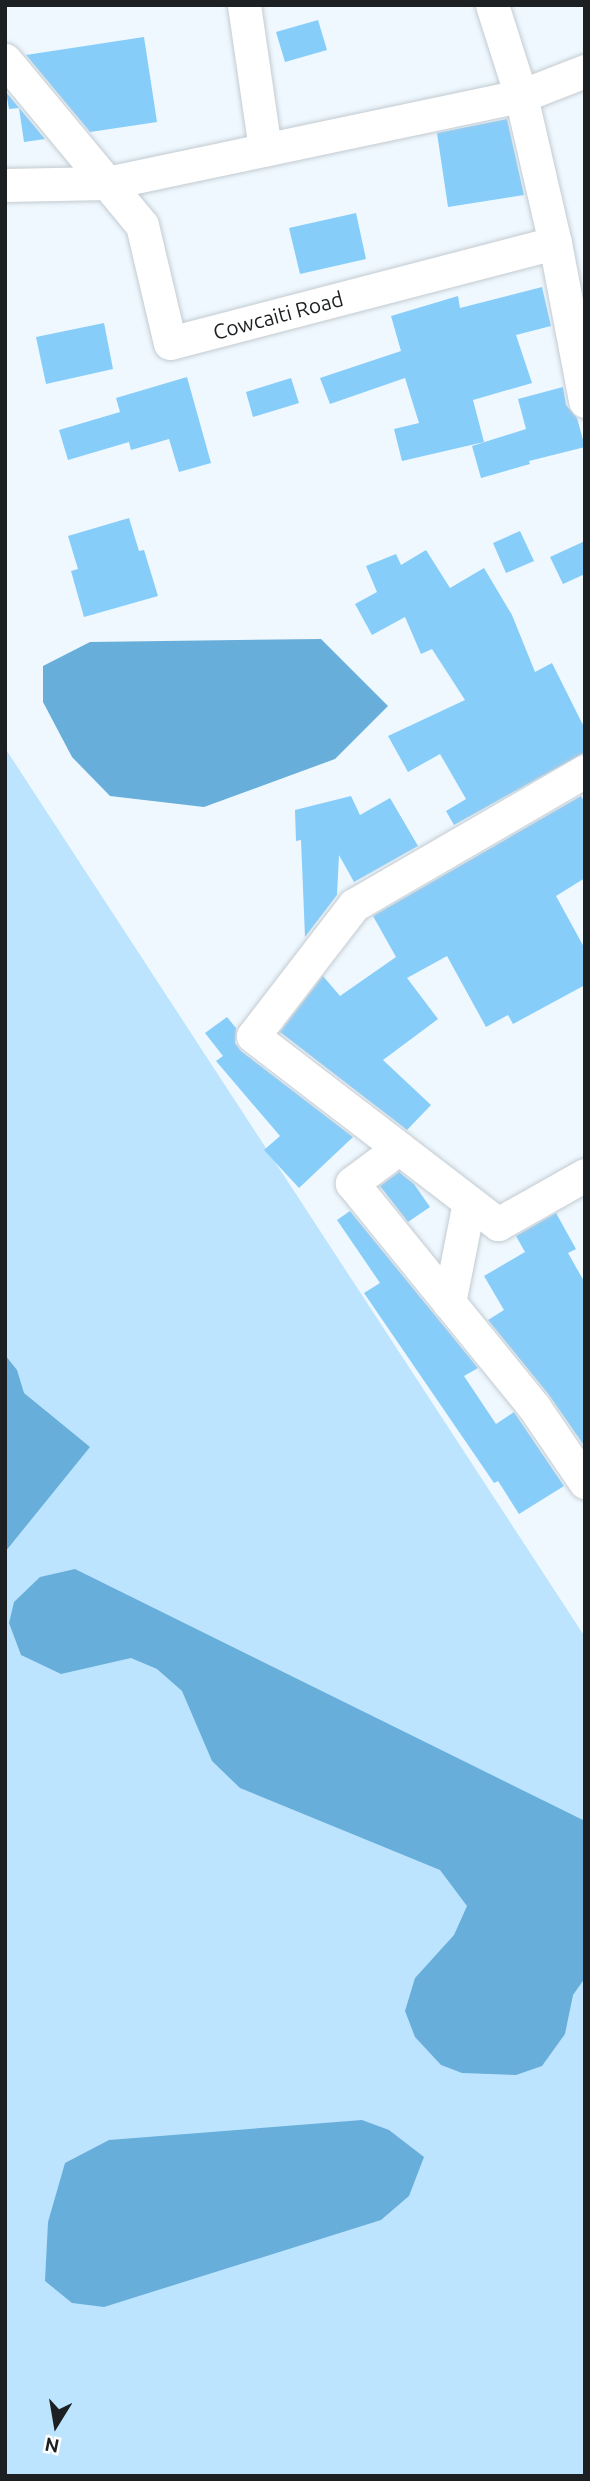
<!DOCTYPE html>
<style>
body{margin:0}
#map{position:relative;width:590px;height:2481px;overflow:hidden;background:#eff8fe;font-family:Ubuntu,sans-serif}
div>[style]{position:absolute}
.green>*{inset:0;background:#bde4ff}
.water>*{inset:0;background:#68aeda}
.building>*{inset:0;background:#87cdfa}
.roads{filter:drop-shadow(0 0 2px #c3cbd1) drop-shadow(0 0 2px #c3cbd1)}
.minor>*{height:33px;margin:-16.5px;padding:0 16.5px;transform-origin:16.5px;border-radius:16.5px;background:#fff}
span{translate:-50% -50%;white-space:nowrap;text-align:center;line-height:1.15;-webkit-text-stroke:5px #fff;paint-order:stroke}
.street-label{font-size:21px;color:#1d2022}
.frame{position:absolute;inset:0;border:7px solid #1d2022;pointer-events:none}
.north{position:absolute;left:21px;top:2390px;width:70px;height:70px;-webkit-text-stroke:5px #fff;paint-order:stroke;rotate:191deg;font-size:19px;font-weight:700;line-height:28px;text-align:center;color:#1d2022}
.north::after{content:'';display:block;margin:auto;width:24px;height:32px;background:#1d2022;clip-path:polygon(50% 0,100% 100%,50% 72%,0 100%)}
</style>
<div id="map">
<div class="green">
<i style="clip-path:polygon(5px 748px,585px 1637px,585px 2476px,5px 2476px)"></i>
</div>
<div class="water">
<i style="clip-path:polygon(321px 639px,388px 706px,335px 759px,204px 807px,110px 796px,72px 757px,43px 702px,43px 666px,90px 642px)"></i>
<i style="clip-path:polygon(5px 1355px,17px 1370px,24px 1393px,90px 1447px,5px 1552px)"></i>
<i style="clip-path:polygon(75px 1569px,585px 1821px,585px 1978px,573px 1995px,565px 2034px,542px 2066px,516px 2075px,462px 2073px,441px 2065px,415px 2037px,405px 2011px,415px 1978px,454px 1935px,467px 1906px,440px 1870px,240px 1788px,212px 1761px,182px 1691px,157px 1669px,131px 1658px,61px 1674px,21px 1655px,9px 1623px,14px 1602px,40px 1577px)"></i>
<i style="clip-path:polygon(362px 2120px,389px 2130px,424px 2157px,409px 2196px,381px 2220px,104px 2307px,72px 2303px,45px 2281px,48px 2222px,65px 2163px,109px 2140px)"></i>
</div>
<div class="building">
<i style="clip-path:polygon(318px 20px,327px 50px,285px 62px,276px 32px)"></i>
<i style="clip-path:polygon(144px 37px,157px 122px,90px 132px,26px 55px)"></i>
<i style="clip-path:polygon(6px 92px,45px 139px,24px 142px,19px 108px,9px 109px)"></i>
<i style="clip-path:polygon(507px 119px,524px 195px,448px 207px,437px 133px)"></i>
<i style="clip-path:polygon(356px 213px,366px 259px,300px 274px,289px 228px)"></i>
<i style="clip-path:polygon(542px 287px,551px 326px,516px 335px,532px 383px,473px 400px,484px 442px,402px 461px,394px 429px,419px 423px,405px 378px,330px 404px,320px 378px,401px 351px,391px 316px,458px 296px,460px 308px)"></i>
<i style="clip-path:polygon(104px 323px,113px 369px,46px 384px,36px 337px)"></i>
<i style="clip-path:polygon(187px 377px,211px 463px,179px 472px,169px 439px,131px 450px,129px 442px,68px 460px,59px 430px,120px 412px,116px 398px)"></i>
<i style="clip-path:polygon(291px 378px,299px 403px,253px 417px,246px 392px)"></i>
<i style="clip-path:polygon(563px 387px,566px 405px,577px 418px,585px 447px,529px 461px,530px 464px,481px 478px,472px 446px,526px 429px,518px 399px)"></i>
<i style="clip-path:polygon(129px 518px,139px 551px,144px 550px,158px 596px,84px 617px,71px 571px,78px 569px,68px 536px)"></i>
<i style="clip-path:polygon(520px 531px,534px 561px,506px 573px,493px 543px)"></i>
<i style="clip-path:polygon(585px 541px,585px 574px,563px 584px,550px 557px)"></i>
<i style="clip-path:polygon(426px 550px,450px 588px,484px 568px,512px 615px,535px 672px,552px 663px,585px 729px,585px 752px,454px 825px,446px 811px,466px 799px,440px 754px,408px 772px,388px 736px,465px 700px,432px 649px,421px 654px,405px 617px,372px 635px,355px 604px,377px 592px,366px 566px,396px 554px,401px 565px)"></i>
<i style="clip-path:polygon(351px 796px,360px 815px,390px 798px,418px 846px,354px 882px,339px 855px,337px 895px,305px 937px,301px 840px,296px 841px,295px 810px)"></i>
<i style="clip-path:polygon(581px 796px,585px 803px,585px 878px,556px 896px,585px 949px,585px 985px,513px 1024px,508px 1015px,486px 1027px,447px 956px,407px 978px,438px 1019px,383px 1060px,431px 1105px,407px 1130px,280px 1032px,323px 976px,340px 996px,396px 957px,373px 916px)"></i>
<i style="clip-path:polygon(227px 1017px,236px 1028px,235px 1043px,241px 1051px,353px 1137px,299px 1188px,264px 1150px,280px 1136px,216px 1061px,223px 1056px,205px 1033px)"></i>
<i style="clip-path:polygon(399px 1172px,414px 1184px,430px 1207px,408px 1222px,380px 1186px)"></i>
<i style="clip-path:polygon(350px 1211px,478px 1368px,464px 1376px,496px 1424px,514px 1412px,564px 1486px,519px 1514px,498px 1481px,494px 1483px,364px 1293px,380px 1283px,337px 1220px)"></i>
<i style="clip-path:polygon(556px 1213px,576px 1249px,568px 1253px,585px 1283px,585px 1447px,549px 1395px,488px 1320px,504px 1310px,484px 1276px,525px 1252px,516px 1236px)"></i>
</div>
<div class="roads">
<div class="minor">
<i style="left:244px;top:5px;width:146px;rotate:81.7deg"></i>
<i style="left:492px;top:5px;width:96px;rotate:72.3deg"></i>
<i style="left:521px;top:96px;width:151px;rotate:77deg"></i>
<i style="left:5px;top:60px;width:214px;rotate:50.3deg"></i>
<i style="left:142px;top:225px;width:121px;rotate:76.7deg"></i>
<i style="left:170px;top:343px;width:398px;rotate:-14.6deg"></i>
<i style="left:555px;top:243px;width:161px;rotate:79.2deg"></i>
<i style="left:5px;top:185px;width:102px;rotate:-1.1deg"></i>
<i style="left:107px;top:183px;width:423px;rotate:-11.9deg"></i>
<i style="left:521px;top:96px;width:69px;rotate:-21.3deg"></i>
<i style="left:585px;top:771px;width:267px;rotate:149.9deg"></i>
<i style="left:354px;top:905px;width:165px;rotate:127.6deg"></i>
<i style="left:253px;top:1036px;width:309px;rotate:37.5deg"></i>
<i style="left:498px;top:1224px;width:100px;rotate:-29.4deg"></i>
<i style="left:399px;top:1148px;width:59px;rotate:143.3deg"></i>
<i style="left:352px;top:1183px;width:289px;rotate:50.9deg"></i>
<i style="left:534px;top:1407px;width:91px;rotate:55.8deg"></i>
<i style="left:449px;top:1303px;width:103px;rotate:-78.8deg"></i>
</div>
</div>
<div class="street-label">
<span style="left:278px;top:315px;rotate:-15deg">Cowcaiti Road</span>
</div>
<div class="frame"></div>
<div class="north">N</div>
</div>
